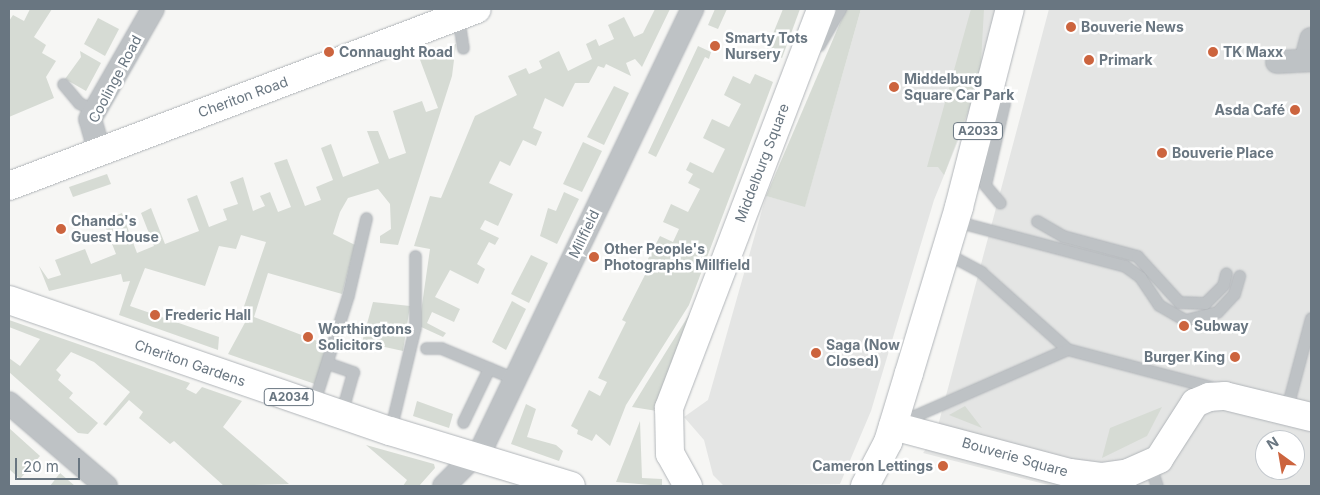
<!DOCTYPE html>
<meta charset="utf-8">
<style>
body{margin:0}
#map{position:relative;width:1320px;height:495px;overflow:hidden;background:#f6f6f4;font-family:Inter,sans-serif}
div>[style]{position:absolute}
.built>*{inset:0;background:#e4e5e4}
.green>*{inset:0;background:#d6dbd4}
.roads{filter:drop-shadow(0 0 1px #b1b5b9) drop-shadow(0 0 1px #b1b5b9)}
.lane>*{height:11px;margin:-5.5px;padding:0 5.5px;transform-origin:5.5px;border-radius:5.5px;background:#bec2c5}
.street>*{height:22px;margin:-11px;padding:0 11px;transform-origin:11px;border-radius:11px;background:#bec2c5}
.secondary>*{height:28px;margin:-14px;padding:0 14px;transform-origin:14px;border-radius:14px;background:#fff}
.primary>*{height:28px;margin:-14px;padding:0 14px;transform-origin:14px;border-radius:14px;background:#fff}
.dots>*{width:14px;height:14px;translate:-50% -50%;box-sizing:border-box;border:2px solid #fff;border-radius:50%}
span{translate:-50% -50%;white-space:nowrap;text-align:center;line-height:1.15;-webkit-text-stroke:5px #fff;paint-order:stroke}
.shield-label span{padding:1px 4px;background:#fff;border:1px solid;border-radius:4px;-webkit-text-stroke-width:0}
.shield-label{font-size:12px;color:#697681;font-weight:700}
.poi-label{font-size:14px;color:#697681;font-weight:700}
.left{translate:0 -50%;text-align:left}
.right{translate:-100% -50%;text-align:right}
.street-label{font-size:14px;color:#697681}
.frame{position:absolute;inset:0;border:10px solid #697681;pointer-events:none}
.north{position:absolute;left:1255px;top:430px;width:50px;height:50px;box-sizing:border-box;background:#fff;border:1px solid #c3c8cd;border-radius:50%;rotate:328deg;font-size:14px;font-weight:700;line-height:20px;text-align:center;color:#697681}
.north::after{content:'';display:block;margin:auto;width:18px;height:22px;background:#cc643e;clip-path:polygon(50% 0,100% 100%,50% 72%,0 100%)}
.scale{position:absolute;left:15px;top:458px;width:65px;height:22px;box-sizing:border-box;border:2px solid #697681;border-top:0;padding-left:6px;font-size:15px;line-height:18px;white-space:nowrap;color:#697681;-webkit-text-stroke:4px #fff;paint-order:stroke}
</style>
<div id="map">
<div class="built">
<i style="clip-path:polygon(861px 9px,995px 9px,984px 77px,934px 200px,871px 411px,840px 484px,724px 486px,713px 475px,704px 440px,684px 417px,708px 400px,766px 196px,805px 206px)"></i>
<i style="clip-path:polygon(evenodd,1049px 9px,1311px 9px,1311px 486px,1052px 486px,923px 453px,935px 437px,1049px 9px,1265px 440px,1295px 440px,1295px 470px,1265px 470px,1265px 440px)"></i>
</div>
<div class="green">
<i style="clip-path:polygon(30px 9px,52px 9px,34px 37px,46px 45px,42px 53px,56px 61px,46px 77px,54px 98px,9px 117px,9px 21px,13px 15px,24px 21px)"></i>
<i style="clip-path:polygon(655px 9px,670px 9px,642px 67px,635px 59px,626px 63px,631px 76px,606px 64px,604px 68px,598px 66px,589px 83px,575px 83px,563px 107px,545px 98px,533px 128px,542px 132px,536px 146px,523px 140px,510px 166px,500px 161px,489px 183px,513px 194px,498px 226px,485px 220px,480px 229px,499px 238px,495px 245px,489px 242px,477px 264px,485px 269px,478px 284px,450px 270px,435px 297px,460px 309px,454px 322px,432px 312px,427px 323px,446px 333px,443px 337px,419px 326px,430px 249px,414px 246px,430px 196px,441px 198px,475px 116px,517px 95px,508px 76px,526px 68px,529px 74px,536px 71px,542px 68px,539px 61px,559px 51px,568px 71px,592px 59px,586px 44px,596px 39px,599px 46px,614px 39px,608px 25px,624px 17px,634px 37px,643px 33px)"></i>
<i style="clip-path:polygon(715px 9px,727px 9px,718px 29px,708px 25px)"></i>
<i style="clip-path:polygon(783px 9px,800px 9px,782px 58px,766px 51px)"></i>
<i style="clip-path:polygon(846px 9px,861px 9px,805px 207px,766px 196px)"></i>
<i style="clip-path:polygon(971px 9px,984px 9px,980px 80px,944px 175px,938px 167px,927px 167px)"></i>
<i style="clip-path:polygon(98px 18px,119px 29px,105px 56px,84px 44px)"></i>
<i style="clip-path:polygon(456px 44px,452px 76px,398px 245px,380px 243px,380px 236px,391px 229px,390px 204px,378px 189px,348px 198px,340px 212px,333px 234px,355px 245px,342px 294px,268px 273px,254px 317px,328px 345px,315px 384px,228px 354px,248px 317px,241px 315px,266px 242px,241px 235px,236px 249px,219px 246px,205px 286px,145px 268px,130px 306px,219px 337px,218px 350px,119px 315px,130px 281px,123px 282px,121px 274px,49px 291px,39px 266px,48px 279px,61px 275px,55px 260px,85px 249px,91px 264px,116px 254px,103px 221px,122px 213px,137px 253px,154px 246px,141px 213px,151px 208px,165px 244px,199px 231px,187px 199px,197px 195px,209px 227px,227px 220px,223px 209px,238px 204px,230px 182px,243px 177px,253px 211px,265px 206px,260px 196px,270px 192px,278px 212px,291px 207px,274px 163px,287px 159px,305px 206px,321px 200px,316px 187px,333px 180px,321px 148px,331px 144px,343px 177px,379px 163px,367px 131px,378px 131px,389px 159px,406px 153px,393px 111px,422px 101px,426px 112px,438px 108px,419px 57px)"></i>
<i style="clip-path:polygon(698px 46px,711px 52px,709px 59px,705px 57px,656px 157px,648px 153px)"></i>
<i style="clip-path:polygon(80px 51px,101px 63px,86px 91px,65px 79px,81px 57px)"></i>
<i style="clip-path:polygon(755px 74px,773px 82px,689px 305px,626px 405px,610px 446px,596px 434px,592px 441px,577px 434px,578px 430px,571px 426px,589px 390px,600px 396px,607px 382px,598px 378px,626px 322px,622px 320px,648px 269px,648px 259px,660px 236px,673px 242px,679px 229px,663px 222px,671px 204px,688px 212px,700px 189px,688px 183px,693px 174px,686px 170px,690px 162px,713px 173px,725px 149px,703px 138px,712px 119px,729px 127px,741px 104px,724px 95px,733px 76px,750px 84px)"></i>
<i style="clip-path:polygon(614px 86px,629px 93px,604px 145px,587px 137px)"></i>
<i style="clip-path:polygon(583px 142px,602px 151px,582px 192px,563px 184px)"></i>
<i style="clip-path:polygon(107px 174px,111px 184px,73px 197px,69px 187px)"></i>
<i style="clip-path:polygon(564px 192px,579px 199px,557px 244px,540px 236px,548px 208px,556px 211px)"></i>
<i style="clip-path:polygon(531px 255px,548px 263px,529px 303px,511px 294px)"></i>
<i style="clip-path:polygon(512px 301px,526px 309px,506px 350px,492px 342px)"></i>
<i style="clip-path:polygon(373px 302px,410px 306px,403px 351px,362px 342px)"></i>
<i style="clip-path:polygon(692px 310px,657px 411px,632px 407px,646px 384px)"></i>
<i style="clip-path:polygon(9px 320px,190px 383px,186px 389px,196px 394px,202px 387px,242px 401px,223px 427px,289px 484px,224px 486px,174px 441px,170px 444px,139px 418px,143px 412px,129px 400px,106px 426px,103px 424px,130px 392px,94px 362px,71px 352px,56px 370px,61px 375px,58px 380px,73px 393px,69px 398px,98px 423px,88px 434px,78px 433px,9px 372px,9px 358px,20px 366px,40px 339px,9px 327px)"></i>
<i style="clip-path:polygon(417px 401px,453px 414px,449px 428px,413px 416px)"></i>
<i style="clip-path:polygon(526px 404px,536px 409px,527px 437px,556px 445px,563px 451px,559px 461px,511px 444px)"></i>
<i style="clip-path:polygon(965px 406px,982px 428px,949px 415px)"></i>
<i style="clip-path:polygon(1162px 407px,1147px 436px,1102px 458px,1110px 428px)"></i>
<i style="clip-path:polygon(640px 421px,642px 478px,662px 479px,662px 486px,616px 482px)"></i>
<i style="clip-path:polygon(9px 428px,40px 456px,20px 479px,9px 469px)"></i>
<i style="clip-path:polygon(366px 445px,434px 464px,435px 468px,419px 486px,403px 486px,407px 480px)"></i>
<i style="clip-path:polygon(60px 473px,75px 486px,50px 486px)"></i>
</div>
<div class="roads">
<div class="lane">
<i style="left:458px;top:17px;width:31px;rotate:81deg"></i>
<i style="left:819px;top:45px;width:42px;rotate:-59.7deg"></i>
<i style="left:998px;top:83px;width:21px;rotate:73deg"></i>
<i style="left:1004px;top:103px;width:84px;rotate:103deg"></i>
<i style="left:985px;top:185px;width:23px;rotate:50deg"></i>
<i style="left:63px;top:84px;width:25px;rotate:50deg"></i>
<i style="left:79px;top:103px;width:19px;rotate:25deg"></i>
<i style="left:955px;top:221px;width:176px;rotate:14.8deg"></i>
<i style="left:1125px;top:266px;width:19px;rotate:36deg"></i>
<i style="left:1140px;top:277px;width:34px;rotate:56deg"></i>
<i style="left:1159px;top:305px;width:30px;rotate:30deg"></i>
<i style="left:1185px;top:320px;width:33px;rotate:-14deg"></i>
<i style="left:1217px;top:312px;width:25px;rotate:-47deg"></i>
<i style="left:1234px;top:294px;width:19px;rotate:-74deg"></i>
<i style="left:1037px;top:221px;width:30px;rotate:30deg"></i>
<i style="left:1063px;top:236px;width:77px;rotate:15.1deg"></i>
<i style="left:1137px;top:256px;width:62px;rotate:47.6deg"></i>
<i style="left:1179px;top:302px;width:26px;rotate:2deg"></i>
<i style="left:1205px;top:303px;width:25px;rotate:-45deg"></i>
<i style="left:1223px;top:285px;width:12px;rotate:-76deg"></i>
<i style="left:946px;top:253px;width:40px;rotate:28deg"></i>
<i style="left:981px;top:272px;width:115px;rotate:41.8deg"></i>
<i style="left:426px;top:348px;width:15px"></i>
<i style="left:441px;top:348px;width:80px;rotate:22.7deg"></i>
<i style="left:327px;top:363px;width:28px;rotate:19deg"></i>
<i style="left:353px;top:372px;width:44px;rotate:105.9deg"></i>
<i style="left:313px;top:405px;width:115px;rotate:-72.3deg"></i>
<i style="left:348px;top:295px;width:79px;rotate:-76.8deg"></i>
<i style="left:1286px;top:411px;width:96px;rotate:-75deg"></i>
<i style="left:463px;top:422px;width:60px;rotate:-64.3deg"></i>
<i style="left:898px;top:423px;width:184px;rotate:-23.6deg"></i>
<i style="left:1067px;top:349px;width:156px;rotate:14.8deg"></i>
<i style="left:390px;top:431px;width:107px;rotate:-76.5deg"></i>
<i style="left:415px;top:327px;width:71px;rotate:-90deg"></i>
<i style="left:1150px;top:465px;width:22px;rotate:72deg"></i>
</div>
<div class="street">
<i style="left:1306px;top:58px;width:20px;rotate:-75deg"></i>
<i style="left:1277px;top:62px;width:34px;rotate:-3deg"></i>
<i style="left:99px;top:150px;width:32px;rotate:-106deg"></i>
<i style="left:90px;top:119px;width:127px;rotate:-60.2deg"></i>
<i style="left:9px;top:403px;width:128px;rotate:40.6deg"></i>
<i style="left:444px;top:486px;width:54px;rotate:-45deg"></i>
<i style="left:482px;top:448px;width:487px;rotate:-64.4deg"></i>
</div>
<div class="secondary">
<i style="left:893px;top:426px;width:183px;rotate:14.9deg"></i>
<i style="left:1070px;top:473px;width:31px;rotate:7deg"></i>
<i style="left:1101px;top:477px;width:27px;rotate:-8deg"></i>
<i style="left:1128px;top:473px;width:34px;rotate:-24deg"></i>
<i style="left:1159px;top:459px;width:67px;rotate:-57.3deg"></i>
<i style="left:1195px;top:403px;width:15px;rotate:-23deg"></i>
<i style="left:1209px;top:397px;width:16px;rotate:-4deg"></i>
<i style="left:1225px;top:396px;width:89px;rotate:13.7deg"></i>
</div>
<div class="primary">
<i style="left:9px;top:186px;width:500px;rotate:-20.72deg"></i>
<i style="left:9px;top:300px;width:403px;rotate:19deg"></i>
<i style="left:390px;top:431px;width:189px;rotate:16.9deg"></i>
<i style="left:688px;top:486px;width:37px;rotate:-119deg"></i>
<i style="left:670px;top:454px;width:46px;rotate:-91.2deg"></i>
<i style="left:669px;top:408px;width:427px;rotate:-69.1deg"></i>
<i style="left:865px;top:486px;width:50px;rotate:-62.4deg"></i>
<i style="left:888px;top:442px;width:72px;rotate:-73.1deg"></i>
<i style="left:909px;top:373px;width:173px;rotate:-73.2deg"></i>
<i style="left:959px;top:207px;width:204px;rotate:-75.6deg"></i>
</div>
</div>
<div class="dots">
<i style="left:1071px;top:27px;background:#cc643e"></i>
<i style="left:715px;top:46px;background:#cc643e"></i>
<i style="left:329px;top:52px;background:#cc643e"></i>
<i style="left:1213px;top:52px;background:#cc643e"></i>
<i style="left:1089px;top:60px;background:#cc643e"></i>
<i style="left:894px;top:87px;background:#cc643e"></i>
<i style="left:1295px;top:110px;background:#cc643e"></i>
<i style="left:1162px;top:153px;background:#cc643e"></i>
<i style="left:61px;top:229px;background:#cc643e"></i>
<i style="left:594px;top:257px;background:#cc643e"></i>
<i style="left:155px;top:315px;background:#cc643e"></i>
<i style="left:1184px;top:326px;background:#cc643e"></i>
<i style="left:308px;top:337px;background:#cc643e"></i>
<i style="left:816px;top:353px;background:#cc643e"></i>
<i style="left:1235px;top:357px;background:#cc643e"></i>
<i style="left:943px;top:466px;background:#cc643e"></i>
</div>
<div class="shield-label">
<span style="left:978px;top:131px">A2033</span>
<span style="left:289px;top:397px">A2034</span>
</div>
<div class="poi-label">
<span class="left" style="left:1081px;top:27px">Bouverie News</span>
<span class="left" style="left:725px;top:46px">Smarty Tots<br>Nursery</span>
<span class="left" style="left:339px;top:52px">Connaught Road</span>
<span class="left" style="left:1223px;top:52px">TK Maxx</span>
<span class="left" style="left:1099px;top:60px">Primark</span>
<span class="left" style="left:904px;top:87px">Middelburg<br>Square Car Park</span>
<span class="right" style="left:1285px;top:110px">Asda Café</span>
<span class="left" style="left:1172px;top:153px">Bouverie Place</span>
<span class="left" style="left:71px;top:229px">Chando's<br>Guest House</span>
<span class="left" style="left:604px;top:257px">Other People's<br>Photographs Millfield</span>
<span class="left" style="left:165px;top:315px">Frederic Hall</span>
<span class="left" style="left:1194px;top:326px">Subway</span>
<span class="left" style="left:318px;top:337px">Worthingtons<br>Solicitors</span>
<span class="left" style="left:826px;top:353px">Saga (Now<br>Closed)</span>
<span class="right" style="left:1225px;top:357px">Burger King</span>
<span class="right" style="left:933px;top:466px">Cameron Lettings</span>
</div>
<div class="street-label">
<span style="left:115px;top:79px;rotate:-62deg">Coolinge Road</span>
<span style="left:243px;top:97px;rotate:-20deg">Cheriton Road</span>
<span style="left:762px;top:163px;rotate:-69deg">Middelburg Square</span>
<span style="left:584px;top:234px;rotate:-64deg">Millfield</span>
<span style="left:190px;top:363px;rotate:19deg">Cheriton Gardens</span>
<span style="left:1015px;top:457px;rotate:16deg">Bouverie Square</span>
</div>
<div class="frame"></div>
<div class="north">N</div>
<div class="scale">20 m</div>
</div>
